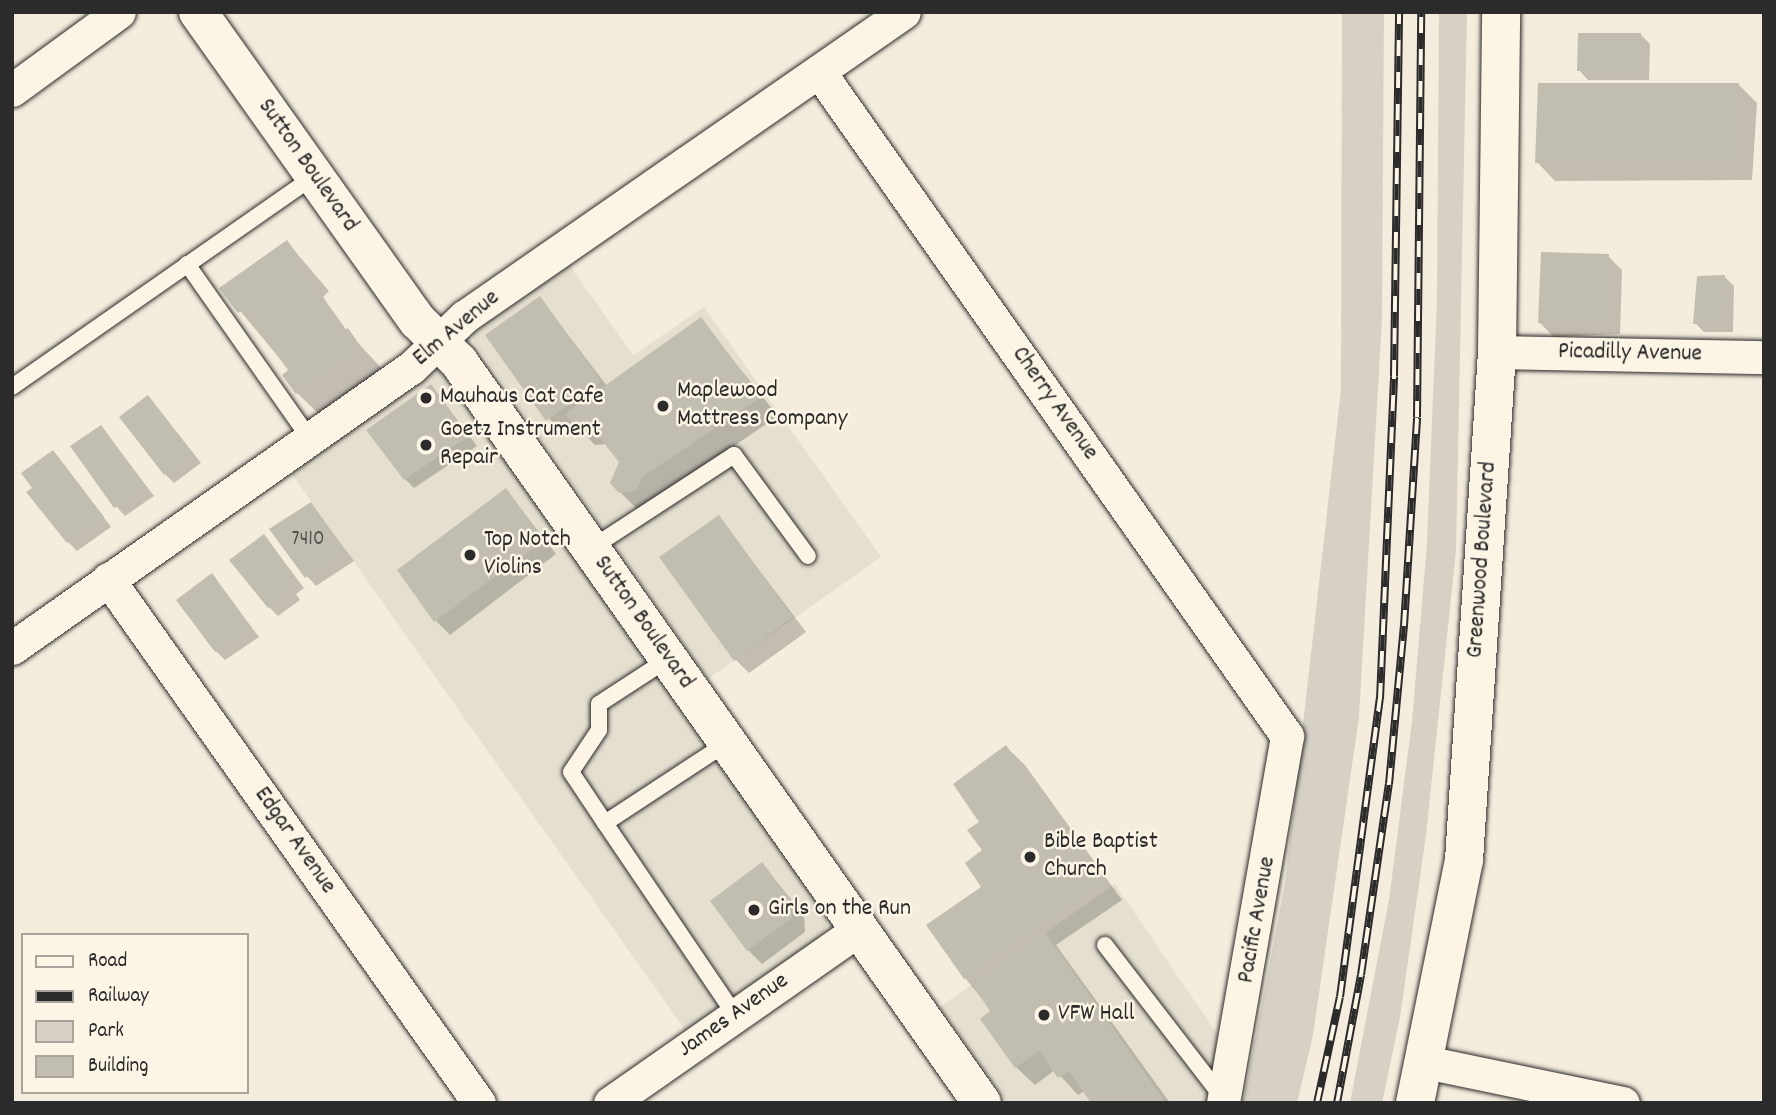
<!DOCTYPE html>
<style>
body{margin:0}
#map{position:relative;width:1776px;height:1115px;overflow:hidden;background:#f4edde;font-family:Dekko,sans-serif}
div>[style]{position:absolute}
.built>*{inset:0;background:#e5dfd0}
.green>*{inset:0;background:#d6d1c4}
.shadow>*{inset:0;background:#0003}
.building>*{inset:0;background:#c2bdb1}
.roads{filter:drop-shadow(0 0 2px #2b2b2b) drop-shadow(0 0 2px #2b2b2b)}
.service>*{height:16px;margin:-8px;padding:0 8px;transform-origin:8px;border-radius:8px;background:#fcf5e5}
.minor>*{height:33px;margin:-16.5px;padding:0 16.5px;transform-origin:16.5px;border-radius:16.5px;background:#fcf5e5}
.tertiary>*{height:38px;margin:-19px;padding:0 19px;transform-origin:19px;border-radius:19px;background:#fcf5e5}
.rail>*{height:8px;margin-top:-4px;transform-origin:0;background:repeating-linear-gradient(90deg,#fcf5e5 0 16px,#2b2b2b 0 32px);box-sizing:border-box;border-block:2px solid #2b2b2b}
.dots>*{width:19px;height:19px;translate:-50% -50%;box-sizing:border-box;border:4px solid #fcf5e5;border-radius:50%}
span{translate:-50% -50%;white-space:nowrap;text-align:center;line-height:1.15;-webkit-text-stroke:5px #fcf5e5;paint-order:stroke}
.number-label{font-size:21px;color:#51504c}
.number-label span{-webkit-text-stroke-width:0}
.street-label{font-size:24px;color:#2b2b2b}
.poi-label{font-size:24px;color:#2b2b2b}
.left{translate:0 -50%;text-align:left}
.frame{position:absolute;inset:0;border:14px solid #2b2b2b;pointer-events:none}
.legend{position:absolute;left:21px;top:933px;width:228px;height:161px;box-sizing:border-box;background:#fcf5e5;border:2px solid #a8a49b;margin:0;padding:9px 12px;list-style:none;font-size:21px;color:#2b2b2b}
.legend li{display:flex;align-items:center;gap:14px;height:35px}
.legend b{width:35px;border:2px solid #a8a49b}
</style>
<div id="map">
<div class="built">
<i style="clip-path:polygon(568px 263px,633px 355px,704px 307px,881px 557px,708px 679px,474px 342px,472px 333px,477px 328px)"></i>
<i style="clip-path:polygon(440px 370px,823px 907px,828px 923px,822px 936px,685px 1030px,289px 470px,428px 371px)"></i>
<i style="clip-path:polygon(1115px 884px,1226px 1047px,1213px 1103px,1008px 1103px,940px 1007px)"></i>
</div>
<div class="green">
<i style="clip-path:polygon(1342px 12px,1384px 12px,1382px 319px,1359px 717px,1313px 1035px,1297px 1103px,1243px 1103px,1285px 883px,1341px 389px)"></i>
<i style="clip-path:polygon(1439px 12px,1467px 12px,1456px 551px,1426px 835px,1400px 1017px,1382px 1103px,1350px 1103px,1389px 900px,1412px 721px,1427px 543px,1437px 299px)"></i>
</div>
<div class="shadow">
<i style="clip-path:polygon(1641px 35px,1650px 44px,1649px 80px,1588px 80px,1579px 70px)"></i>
<i style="clip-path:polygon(1739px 85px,1757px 103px,1752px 180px,1555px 181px,1537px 162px)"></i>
<i style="clip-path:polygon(287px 242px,329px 291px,323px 297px,347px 331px,386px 373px,323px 418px,297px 393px,290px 371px,222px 289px)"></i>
<i style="clip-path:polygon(1608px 256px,1622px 270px,1620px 334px,1554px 337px,1540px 323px)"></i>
<i style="clip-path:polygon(1725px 277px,1734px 286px,1733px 332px,1704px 332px,1695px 323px)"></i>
<i style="clip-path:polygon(540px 298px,607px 386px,700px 319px,778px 416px,639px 511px,620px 492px,621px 462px,607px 444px,595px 445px,575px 424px,561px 434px,487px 335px)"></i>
<i style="clip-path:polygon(431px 386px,477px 446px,414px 488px,405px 479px)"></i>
<i style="clip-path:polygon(157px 407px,201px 463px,174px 483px,165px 474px)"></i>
<i style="clip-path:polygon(101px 427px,154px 496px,125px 516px,116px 506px)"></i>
<i style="clip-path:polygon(62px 462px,111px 527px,77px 551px,68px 542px)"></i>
<i style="clip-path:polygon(506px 490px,556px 554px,450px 635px,436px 621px)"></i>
<i style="clip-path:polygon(311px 504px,354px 561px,316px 586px,307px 576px)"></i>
<i style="clip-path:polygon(719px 517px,806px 632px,749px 673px,735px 659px)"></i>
<i style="clip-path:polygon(264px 536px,304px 588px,296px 594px,300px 600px,278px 616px,269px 607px)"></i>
<i style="clip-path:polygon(212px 575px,259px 637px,225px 660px,216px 651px)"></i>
<i style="clip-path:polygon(1006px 747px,1025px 765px,1122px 900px,1056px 945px,1170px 1103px,1094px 1103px,1085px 1091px,1078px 1095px,1055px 1070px,1035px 1085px,1016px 1067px,992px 1011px,965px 978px,983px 887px,981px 822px)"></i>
<i style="clip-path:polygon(762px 864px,804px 915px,805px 932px,762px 964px,748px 950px)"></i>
</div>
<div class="building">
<i style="clip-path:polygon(1578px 33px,1641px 33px,1641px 72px,1577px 71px)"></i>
<i style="clip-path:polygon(1538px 83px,1739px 83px,1735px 162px,1535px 163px)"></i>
<i style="clip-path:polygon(287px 240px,304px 264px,299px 270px,342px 332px,348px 328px,361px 347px,296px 394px,282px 375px,288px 370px,244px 309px,238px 313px,219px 288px)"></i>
<i style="clip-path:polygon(1541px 252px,1609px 254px,1607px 321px,1538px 323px)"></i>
<i style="clip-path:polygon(1725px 275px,1724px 323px,1693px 324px,1697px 276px)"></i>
<i style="clip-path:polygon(540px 296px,601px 381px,546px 421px,485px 335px)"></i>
<i style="clip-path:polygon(701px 317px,761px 397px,642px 477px,637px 490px,619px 493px,610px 483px,619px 462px,591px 427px,575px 427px,565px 414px)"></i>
<i style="clip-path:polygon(431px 384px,469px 436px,404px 480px,366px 430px)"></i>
<i style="clip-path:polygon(148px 395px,193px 454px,164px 475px,119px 417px)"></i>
<i style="clip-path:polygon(101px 425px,146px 486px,114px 508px,70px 446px)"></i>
<i style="clip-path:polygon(53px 450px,104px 517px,67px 543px,26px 492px,32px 488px,21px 473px)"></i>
<i style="clip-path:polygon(506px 488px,544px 540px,434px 622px,397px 570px)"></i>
<i style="clip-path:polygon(311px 502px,346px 551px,305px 578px,269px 529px)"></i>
<i style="clip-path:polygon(719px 515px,793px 617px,734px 661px,659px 557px)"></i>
<i style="clip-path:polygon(264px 534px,296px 578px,288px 584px,292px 590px,268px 608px,229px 560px)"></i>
<i style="clip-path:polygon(212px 573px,251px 627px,215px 652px,176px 600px)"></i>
<i style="clip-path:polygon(1006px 745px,1105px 881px,964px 979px,926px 925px,981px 887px,965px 863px,982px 850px,967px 830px,979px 822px,953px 784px)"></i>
<i style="clip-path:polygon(762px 862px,790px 899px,792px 918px,747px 951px,710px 901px)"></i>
<i style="clip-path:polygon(1045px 932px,1166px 1103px,1091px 1103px,1069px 1071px,1058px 1078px,1039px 1051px,1015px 1068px,980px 1019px,990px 1011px,971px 983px)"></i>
</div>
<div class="roads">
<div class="service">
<i style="left:187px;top:264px;width:214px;rotate:54.9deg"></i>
<i style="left:12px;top:387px;width:368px;rotate:-34.9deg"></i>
<i style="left:590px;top:549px;width:172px;rotate:-33.1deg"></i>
<i style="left:734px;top:455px;width:125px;rotate:53.8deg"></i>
<i style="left:668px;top:659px;width:82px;rotate:146.9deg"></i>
<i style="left:599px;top:704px;width:26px;rotate:90deg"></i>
<i style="left:599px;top:730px;width:50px;rotate:123.7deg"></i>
<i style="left:571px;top:772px;width:61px;rotate:56.3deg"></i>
<i style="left:605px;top:823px;width:146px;rotate:-33.3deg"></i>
<i style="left:605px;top:823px;width:232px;rotate:55.9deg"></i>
<i style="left:1105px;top:945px;width:192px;rotate:52.4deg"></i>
</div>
<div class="minor">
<i style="left:820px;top:73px;width:811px;rotate:54.84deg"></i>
<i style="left:1287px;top:736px;width:373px;rotate:99.9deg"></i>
<i style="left:12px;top:90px;width:132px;rotate:-36.1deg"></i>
<i style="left:1497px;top:352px;width:267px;rotate:1.1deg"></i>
<i style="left:108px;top:579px;width:642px;rotate:54.7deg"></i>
<i style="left:12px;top:648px;width:487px;rotate:-35.1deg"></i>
<i style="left:411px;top:368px;width:74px;rotate:-43.9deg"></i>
<i style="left:464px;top:317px;width:535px;rotate:-34.73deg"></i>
<i style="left:1425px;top:1062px;width:202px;rotate:11.7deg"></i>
<i style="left:610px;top:1103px;width:304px;rotate:-34.9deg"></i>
</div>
<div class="tertiary">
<i style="left:198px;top:12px;width:379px;rotate:54.6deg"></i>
<i style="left:418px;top:321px;width:58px;rotate:45deg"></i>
<i style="left:459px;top:362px;width:907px;rotate:54.79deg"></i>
<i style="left:1415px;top:1103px;width:248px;rotate:-78.6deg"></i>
<i style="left:1464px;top:860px;width:509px;rotate:-86.28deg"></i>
<i style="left:1497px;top:352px;width:340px;rotate:-89.3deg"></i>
</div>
</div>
<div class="rail">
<i style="left:1317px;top:1103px;width:108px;rotate:-77.8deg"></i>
<i style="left:1340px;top:997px;width:301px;rotate:-82.4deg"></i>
<i style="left:1380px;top:699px;width:323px;rotate:-87.5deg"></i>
<i style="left:1394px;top:376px;width:364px;rotate:-89.2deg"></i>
<i style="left:1337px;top:1103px;width:130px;rotate:-79.4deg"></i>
<i style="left:1361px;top:975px;width:193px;rotate:-81.7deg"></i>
<i style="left:1389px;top:784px;width:159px;rotate:-84.6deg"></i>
<i style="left:1404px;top:626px;width:209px;rotate:-86.4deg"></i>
<i style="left:1417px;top:417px;width:405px;rotate:-89.4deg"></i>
</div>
<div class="dots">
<i style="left:426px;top:398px;background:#2b2b2b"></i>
<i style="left:663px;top:406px;background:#2b2b2b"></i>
<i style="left:426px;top:445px;background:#2b2b2b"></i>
<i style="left:470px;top:555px;background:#2b2b2b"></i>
<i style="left:1030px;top:857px;background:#2b2b2b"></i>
<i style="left:754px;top:910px;background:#2b2b2b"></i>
<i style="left:1044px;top:1015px;background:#2b2b2b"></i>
</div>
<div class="number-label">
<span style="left:308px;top:540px">7410</span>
</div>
<div class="street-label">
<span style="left:307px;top:166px;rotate:55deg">Sutton Boulevard</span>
<span style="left:457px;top:329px;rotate:-40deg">Elm Avenue</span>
<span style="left:1630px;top:354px;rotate:1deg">Picadilly Avenue</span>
<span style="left:1054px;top:404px;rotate:55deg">Cherry Avenue</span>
<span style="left:1483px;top:560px;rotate:-86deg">Greenwood Boulevard</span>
<span style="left:643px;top:623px;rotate:55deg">Sutton Boulevard</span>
<span style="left:294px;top:841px;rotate:55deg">Edgar Avenue</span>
<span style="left:1258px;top:920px;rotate:-80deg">Pacific Avenue</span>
<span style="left:734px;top:1016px;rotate:-35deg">James Avenue</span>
</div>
<div class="poi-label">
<span class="left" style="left:677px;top:406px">Maplewood<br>Mattress Company</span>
<span class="left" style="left:440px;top:398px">Mauhaus Cat Cafe</span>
<span class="left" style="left:440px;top:445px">Goetz Instrument<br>Repair</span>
<span class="left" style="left:484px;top:555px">Top Notch<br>Violins</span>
<span class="left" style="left:1044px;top:857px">Bible Baptist<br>Church</span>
<span class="left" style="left:768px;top:910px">Girls on the Run</span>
<span class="left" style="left:1058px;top:1015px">VFW Hall</span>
</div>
<div class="frame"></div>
<ul class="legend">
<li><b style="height:9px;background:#fcf5e5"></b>Road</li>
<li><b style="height:9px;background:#2b2b2b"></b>Railway</li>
<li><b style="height:19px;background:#d6d1c4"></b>Park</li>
<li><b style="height:19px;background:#c2bdb1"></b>Building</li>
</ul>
</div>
